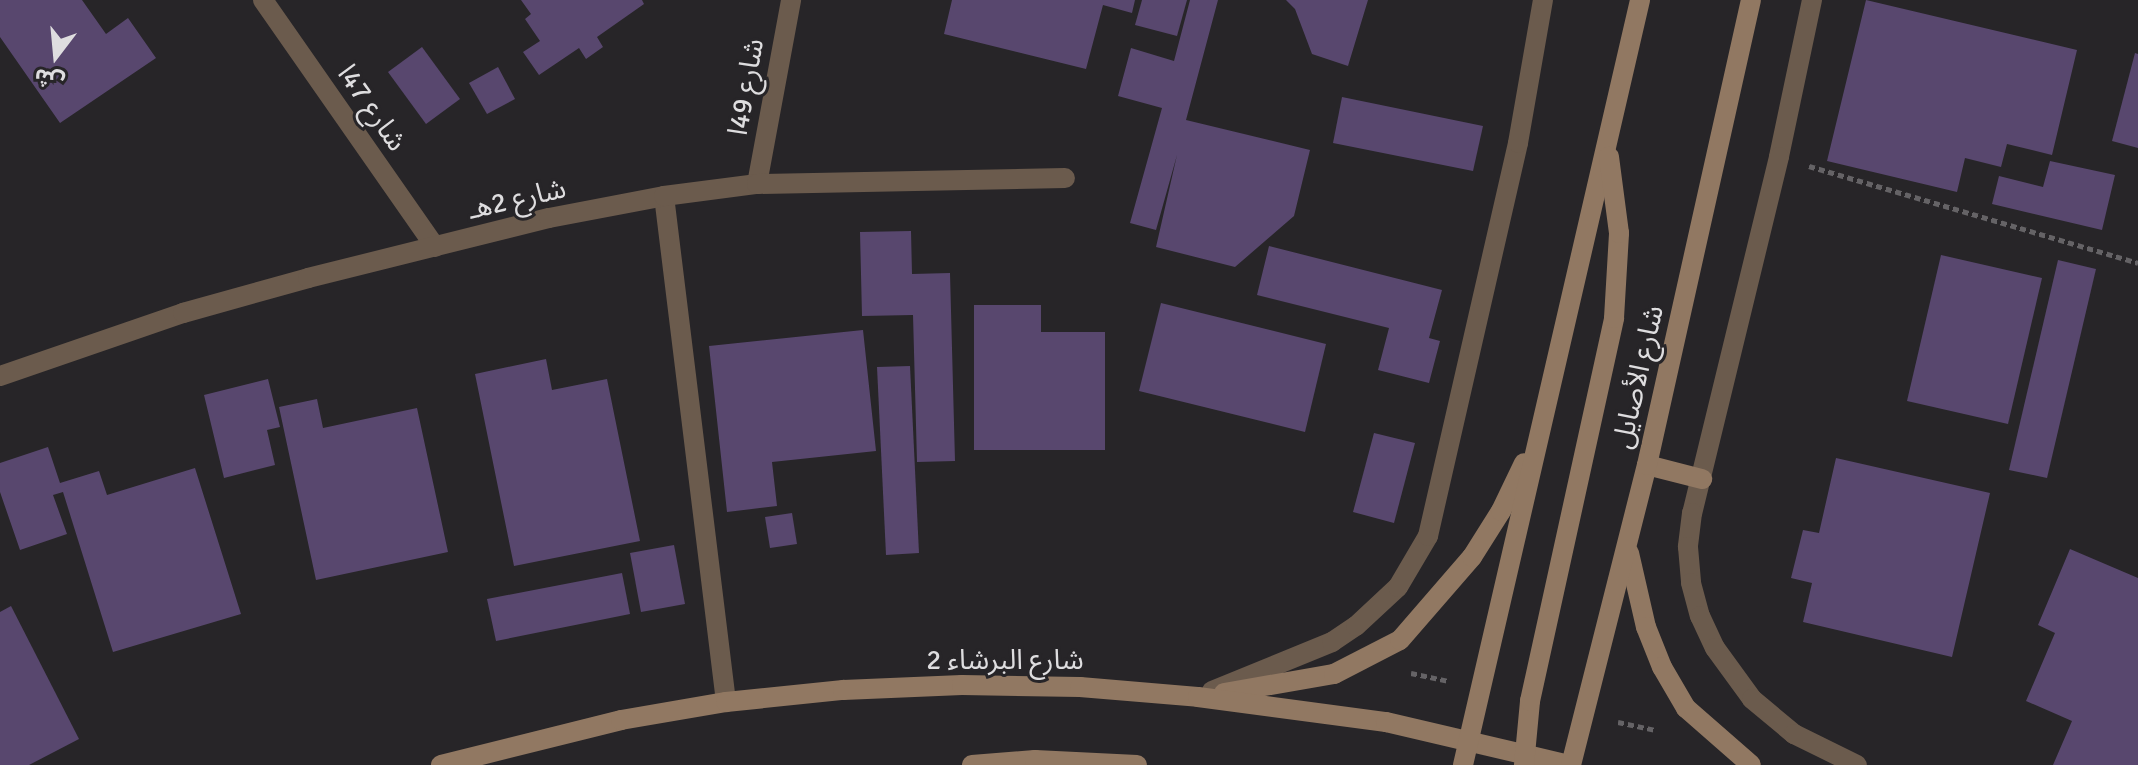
<!DOCTYPE html>
<meta charset="utf-8">
<style>
body{margin:0}
#map{position:relative;width:2138px;height:765px;overflow:hidden;background:#272528;font-family:Signika,"Noto Sans Arabic",sans-serif}
div>[style]{position:absolute}
.building>*{inset:0;background:#58476e}
.path>*{height:5px;margin-top:-2.5px;transform-origin:0;background:repeating-linear-gradient(90deg,#656366 0 6px,transparent 0 10px)}
.lane>*{height:20px;margin:-10px;padding:0 10px;transform-origin:10px;border-radius:10px;background:#6b5b4d}
.street>*{height:20px;margin:-10px;padding:0 10px;transform-origin:10px;border-radius:10px;background:#6b5b4d}
.secondary>*{height:20px;margin:-10px;padding:0 10px;transform-origin:10px;border-radius:10px;background:#917862}
span{translate:-50% -50%;white-space:nowrap;text-align:center;line-height:1.15;-webkit-text-stroke:6px #272528;paint-order:stroke}
.street-label{font-size:28px;color:#dedddf}
.north{position:absolute;left:16px;top:16px;width:80px;height:80px;-webkit-text-stroke:6px #272528;paint-order:stroke;rotate:196deg;font-size:22px;font-weight:700;line-height:32px;text-align:center;color:#dedddf}
.north::after{content:'';display:block;margin:auto;width:28px;height:36px;background:#dedddf;clip-path:polygon(50% 0,100% 100%,50% 72%,0 100%)}
</style>
<div id="map">
<div class="building">
<i style="clip-path:polygon(0 0,82px 0,106px 34px,128px 18px,156px 58px,60px 123px,0 37px)"></i>
<i style="clip-path:polygon(521px 0,642px 0,644px 4px,597px 37px,603px 47px,586px 59px,579px 48px,539px 75px,523px 52px,540px 41px,525px 19px,531px 14px)"></i>
<i style="clip-path:polygon(952px 0,1135px 0,1132px 13px,1103px 5px,1086px 69px,944px 34px)"></i>
<i style="clip-path:polygon(1142px 0,1187px 0,1177px 36px,1135px 25px)"></i>
<i style="clip-path:polygon(1190px 0,1218px 0,1186px 120px,1310px 150px,1294px 216px,1235px 267px,1156px 247px,1177px 155px,1156px 230px,1130px 223px,1162px 108px,1118px 96px,1131px 48px,1174px 61px)"></i>
<i style="clip-path:polygon(1286px 0,1368px 0,1348px 66px,1312px 54px,1295px 9px)"></i>
<i style="clip-path:polygon(1866px 0,2077px 50px,2052px 155px,2007px 144px,2001px 167px,1965px 158px,1957px 192px,1827px 161px)"></i>
<i style="clip-path:polygon(422px 47px,460px 99px,426px 124px,388px 72px)"></i>
<i style="clip-path:polygon(2135px 53px,2138px 54px,2138px 148px,2112px 141px)"></i>
<i style="clip-path:polygon(498px 67px,515px 99px,487px 114px,469px 83px)"></i>
<i style="clip-path:polygon(1342px 97px,1483px 126px,1473px 171px,1333px 143px)"></i>
<i style="clip-path:polygon(2050px 161px,2115px 175px,2102px 230px,1992px 204px,1999px 176px,2043px 187px)"></i>
<i style="clip-path:polygon(911px 231px,912px 274px,950px 273px,955px 461px,917px 462px,913px 315px,862px 316px,860px 232px)"></i>
<i style="clip-path:polygon(1269px 246px,1442px 290px,1429px 338px,1440px 341px,1429px 383px,1378px 370px,1389px 328px,1257px 295px)"></i>
<i style="clip-path:polygon(1941px 255px,2042px 278px,2008px 424px,1907px 401px)"></i>
<i style="clip-path:polygon(2058px 260px,2096px 269px,2047px 478px,2009px 470px)"></i>
<i style="clip-path:polygon(1161px 303px,1326px 344px,1305px 432px,1139px 391px)"></i>
<i style="clip-path:polygon(974px 305px,1041px 305px,1041px 332px,1105px 332px,1105px 450px,974px 450px)"></i>
<i style="clip-path:polygon(863px 330px,876px 451px,772px 462px,777px 506px,727px 512px,709px 346px)"></i>
<i style="clip-path:polygon(546px 359px,552px 390px,607px 379px,640px 541px,514px 566px,475px 374px)"></i>
<i style="clip-path:polygon(910px 366px,919px 553px,886px 555px,877px 367px)"></i>
<i style="clip-path:polygon(268px 379px,280px 427px,267px 430px,275px 465px,224px 478px,204px 395px)"></i>
<i style="clip-path:polygon(317px 399px,323px 428px,417px 408px,448px 552px,316px 580px,279px 407px)"></i>
<i style="clip-path:polygon(1374px 433px,1415px 443px,1394px 523px,1353px 512px)"></i>
<i style="clip-path:polygon(48px 447px,60px 483px,99px 471px,107px 495px,195px 468px,241px 614px,113px 652px,63px 492px,53px 495px,67px 534px,20px 550px,0 492px,0 463px)"></i>
<i style="clip-path:polygon(1836px 458px,1990px 493px,1952px 657px,1803px 622px,1812px 583px,1791px 578px,1803px 530px,1819px 533px)"></i>
<i style="clip-path:polygon(792px 513px,797px 544px,770px 548px,765px 517px)"></i>
<i style="clip-path:polygon(674px 545px,685px 604px,641px 612px,630px 553px)"></i>
<i style="clip-path:polygon(2070px 549px,2138px 578px,2138px 765px,2053px 765px,2072px 721px,2026px 701px,2055px 633px,2038px 625px)"></i>
<i style="clip-path:polygon(622px 573px,630px 614px,496px 641px,487px 599px)"></i>
<i style="clip-path:polygon(11px 606px,79px 739px,29px 765px,0 765px,0 612px)"></i>
</div>
<div class="path">
<i style="left:1809px;top:166px;width:343px;rotate:16.4deg"></i>
<i style="left:1411px;top:673px;width:38px;rotate:12deg"></i>
<i style="left:1618px;top:722px;width:39px;rotate:12deg"></i>
</div>
<div class="lane">
<i style="left:664px;top:196px;width:510px;rotate:83.01deg"></i>
</div>
<div class="street">
<i style="left:263px;top:0;width:301px;rotate:55.1deg"></i>
<i style="left:1812px;top:0;width:160px;rotate:101.9deg"></i>
<i style="left:1779px;top:157px;width:366px;rotate:103.7deg"></i>
<i style="left:1692px;top:513px;width:34px;rotate:97deg"></i>
<i style="left:1688px;top:547px;width:36px;rotate:85deg"></i>
<i style="left:1691px;top:583px;width:34px;rotate:75deg"></i>
<i style="left:1700px;top:616px;width:35px;rotate:65deg"></i>
<i style="left:1715px;top:648px;width:63px;rotate:54deg"></i>
<i style="left:1752px;top:699px;width:55px;rotate:39.8deg"></i>
<i style="left:1794px;top:734px;width:70px;rotate:26.2deg"></i>
<i style="left:757px;top:184px;width:187px;rotate:-79.5deg"></i>
<i style="left:0;top:376px;width:194px;rotate:-19deg"></i>
<i style="left:183px;top:313px;width:130px;rotate:-15.6deg"></i>
<i style="left:308px;top:278px;width:248px;rotate:-14deg"></i>
<i style="left:549px;top:218px;width:117px;rotate:-10.8deg"></i>
<i style="left:664px;top:196px;width:94px;rotate:-7.4deg"></i>
<i style="left:757px;top:184px;width:308px;rotate:-1.1deg"></i>
<i style="left:1212px;top:691px;width:130px;rotate:-22.2deg"></i>
<i style="left:1332px;top:642px;width:29px;rotate:-34deg"></i>
<i style="left:1356px;top:626px;width:57px;rotate:-42.9deg"></i>
<i style="left:1398px;top:587px;width:59px;rotate:-59.5deg"></i>
<i style="left:1428px;top:536px;width:403px;rotate:-77.1deg"></i>
<i style="left:1518px;top:143px;width:145px;rotate:-80.1deg"></i>
</div>
<div class="secondary">
<i style="left:1647px;top:465px;width:57px;rotate:14.3deg"></i>
<i style="left:1629px;top:553px;width:76px;rotate:77.1deg"></i>
<i style="left:1646px;top:627px;width:43px;rotate:68.2deg"></i>
<i style="left:1662px;top:667px;width:48px;rotate:59.7deg"></i>
<i style="left:1686px;top:708px;width:86px;rotate:41.2deg"></i>
<i style="left:1224px;top:693px;width:112px;rotate:-9.8deg"></i>
<i style="left:1334px;top:674px;width:74px;rotate:-27.3deg"></i>
<i style="left:1400px;top:640px;width:110px;rotate:-49.1deg"></i>
<i style="left:1472px;top:557px;width:54px;rotate:-57.8deg"></i>
<i style="left:1501px;top:511px;width:53px;rotate:-64.4deg"></i>
<i style="left:441px;top:765px;width:186px;rotate:-14deg"></i>
<i style="left:621px;top:720px;width:107px;rotate:-9.7deg"></i>
<i style="left:726px;top:702px;width:118px;rotate:-5.9deg"></i>
<i style="left:843px;top:690px;width:119px;rotate:-2.4deg"></i>
<i style="left:962px;top:685px;width:118px;rotate:1deg"></i>
<i style="left:1080px;top:687px;width:118px;rotate:4.8deg"></i>
<i style="left:1198px;top:697px;width:190px;rotate:7.6deg"></i>
<i style="left:1386px;top:722px;width:188px;rotate:13.2deg"></i>
<i style="left:972px;top:765px;width:63px;rotate:-4.5deg"></i>
<i style="left:1035px;top:760px;width:102px;rotate:2.8deg"></i>
<i style="left:1463px;top:765px;width:785px;rotate:-76.97deg"></i>
<i style="left:1524px;top:765px;width:64px;rotate:-84.6deg"></i>
<i style="left:1530px;top:701px;width:392px;rotate:-77.6deg"></i>
<i style="left:1614px;top:318px;width:85px;rotate:-86.6deg"></i>
<i style="left:1619px;top:233px;width:77px;rotate:-97.5deg"></i>
<i style="left:1571px;top:765px;width:309px;rotate:-75.8deg"></i>
<i style="left:1647px;top:465px;width:476px;rotate:-77.4deg"></i>
</div>
<div class="street-label">
<span style="left:746px;top:87px;rotate:-80deg">شارع 49ا</span>
<span style="left:372px;top:108px;rotate:55deg">شارع 47ا</span>
<span style="left:517px;top:199px;rotate:-13deg">شارع 2هـ</span>
<span style="left:1638px;top:377px;rotate:-77deg">شارع الأصايل</span>
<span style="left:1005px;top:660px">شارع البرشاء 2</span>
</div>
<div class="north">ش</div>
</div>
